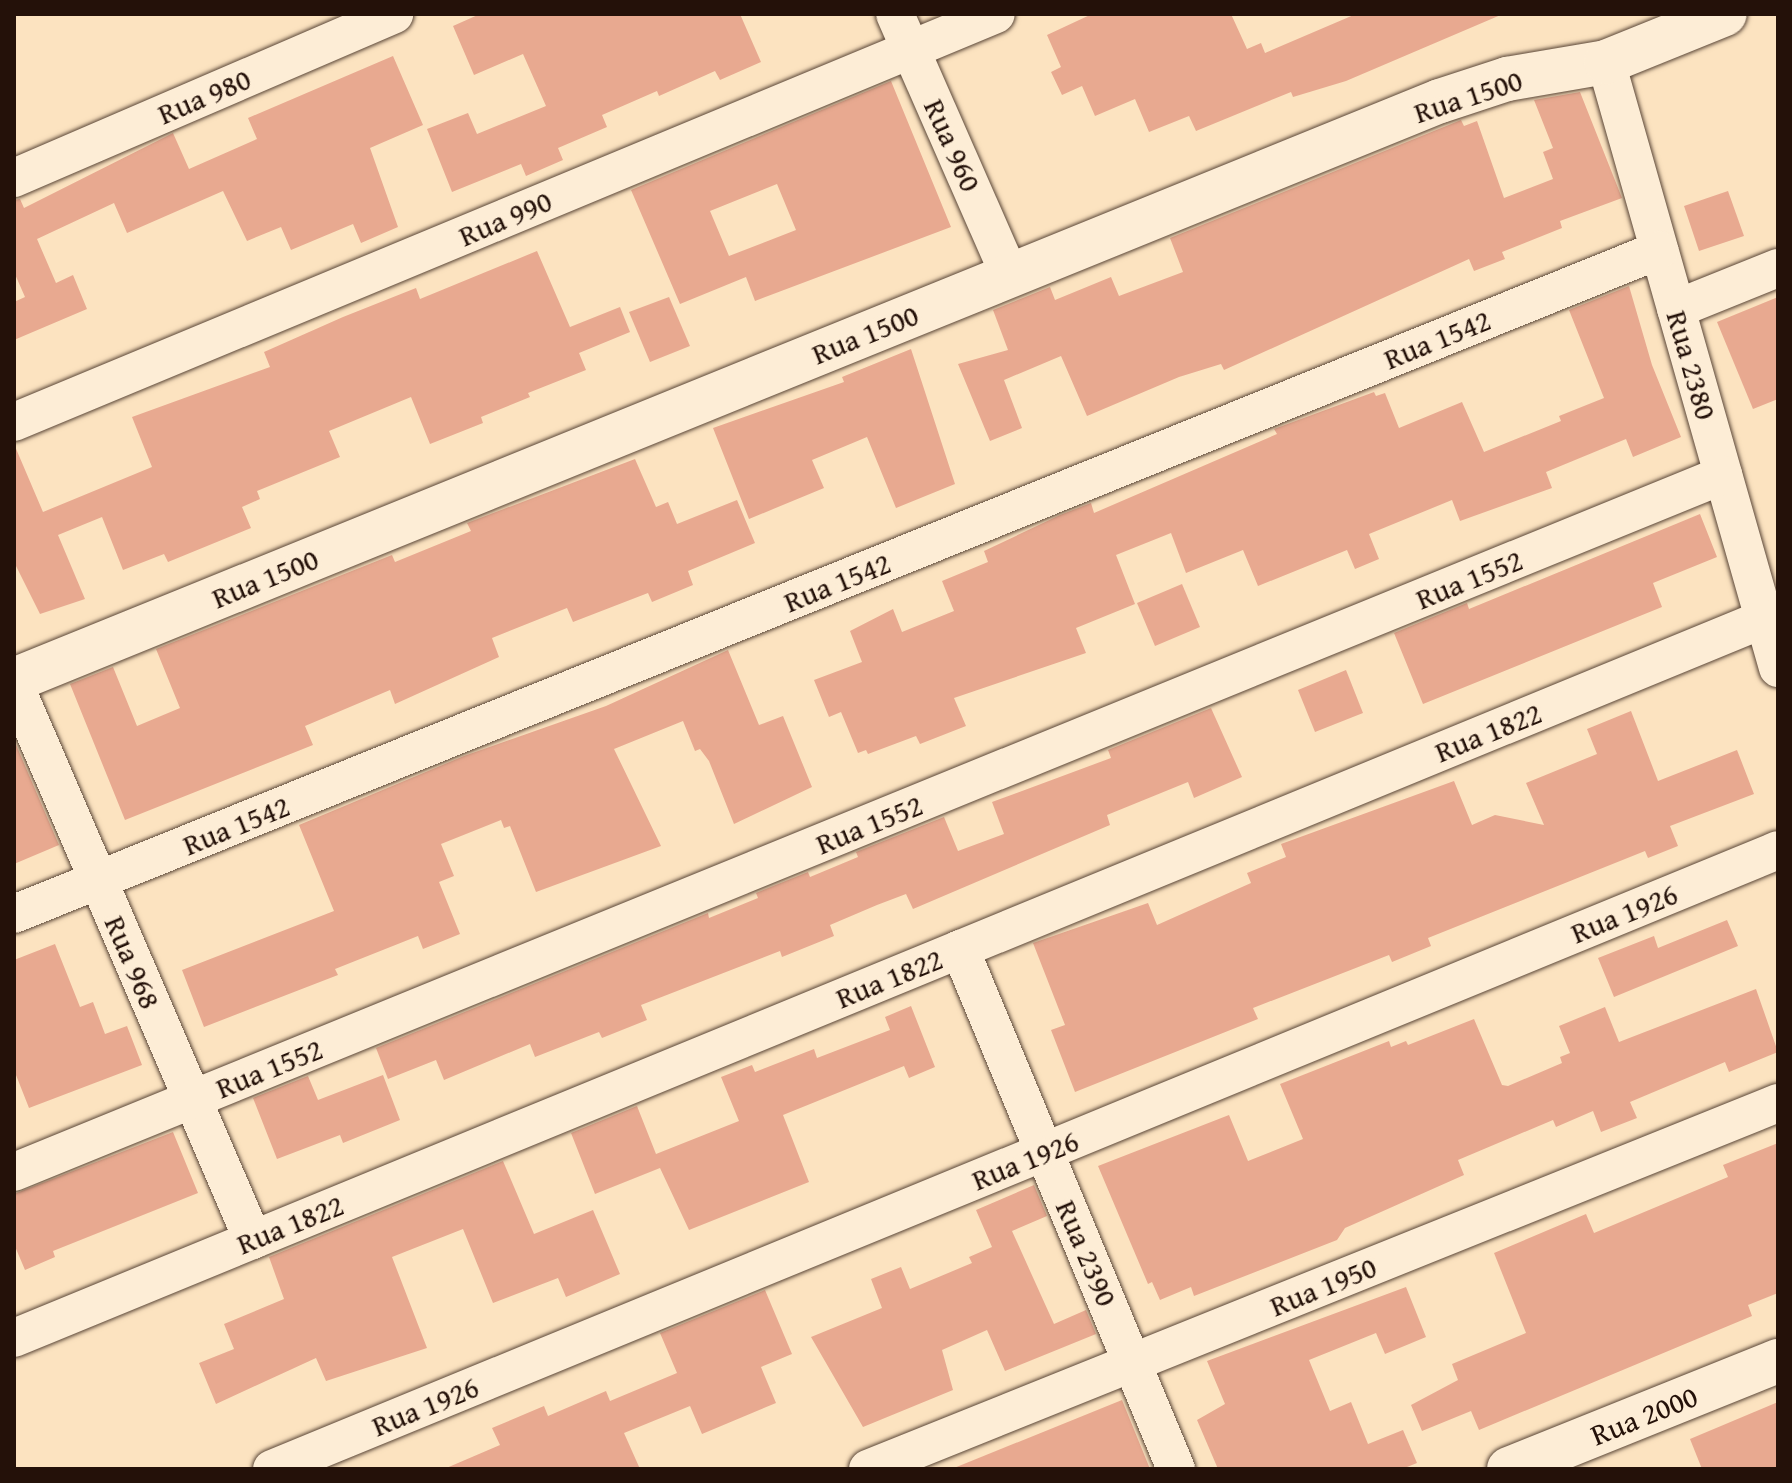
<!DOCTYPE html>
<style>
body{margin:0}
#map{position:relative;width:1792px;height:1483px;overflow:hidden;background:#fce3c0;font-family:"Gentium Book Plus",serif}
div>[style]{position:absolute}
.building>*{inset:0;background:#e8a990}
.roads{filter:drop-shadow(0 0 2px #5a4637) drop-shadow(0 0 2px #5a4637)}
.minor>*{height:38px;margin:-19px;padding:0 19px;transform-origin:19px;border-radius:19px;background:#fdedd6}
.tertiary>*{height:44px;margin:-22px;padding:0 22px;transform-origin:22px;border-radius:22px;background:#fdedd6}
span{translate:-50% -50%;white-space:nowrap;text-align:center;line-height:1.15;-webkit-text-stroke:8px #fdedd6;paint-order:stroke}
.street-label{font-size:30px;color:#241109}
.frame{position:absolute;inset:0;border:16px solid #241109;pointer-events:none}
</style>
<div id="map">
<div class="building">
<i style="clip-path:polygon(480px 14px,740px 14px,761px 62px,720px 80px,715px 71px,659px 96px,657px 91px,602px 115px,607px 127px,558px 148px,563px 160px,526px 176px,521px 164px,452px 192px,427px 129px,468px 113px,477px 134px,546px 106px,523px 54px,474px 75px,453px 26px)"></i>
<i style="clip-path:polygon(1092px 14px,1231px 14px,1247px 49px,1261px 43px,1265px 53px,1356px 14px,1503px 14px,1346px 81px,1293px 97px,1291px 92px,1196px 131px,1189px 116px,1149px 132px,1135px 99px,1095px 116px,1082px 86px,1062px 95px,1051px 72px,1061px 67px,1047px 35px)"></i>
<i style="clip-path:polygon(393px 56px,423px 125px,370px 148px,398px 227px,361px 243px,353px 224px,291px 250px,281px 227px,247px 241px,223px 191px,127px 233px,114px 203px,37px 239px,56px 283px,73px 275px,87px 309px,14px 340px,14px 302px,25px 297px,14px 272px,14px 200px,20px 199px,24px 208px,173px 133px,189px 169px,257px 139px,248px 118px)"></i>
<i style="clip-path:polygon(evenodd,891px 81px,951px 227px,755px 301px,746px 277px,680px 304px,631px 190px,891px 81px,777px 184px,796px 230px,729px 256px,710px 211px,777px 184px)"></i>
<i style="clip-path:polygon(1580px 92px,1622px 198px,1560px 221px,1562px 228px,1502px 252px,1505px 259px,1474px 271px,1469px 259px,1224px 370px,1221px 364px,1179px 377px,1087px 416px,1061px 356px,1004px 380px,1022px 428px,990px 441px,958px 364px,1008px 350px,993px 310px,1050px 287px,1055px 300px,1111px 277px,1119px 296px,1183px 272px,1170px 238px,1461px 120px,1464px 126px,1477px 121px,1504px 198px,1553px 179px,1543px 152px,1553px 148px,1534px 100px)"></i>
<i style="clip-path:polygon(1728px 191px,1744px 236px,1699px 251px,1684px 206px)"></i>
<i style="clip-path:polygon(537px 251px,570px 327px,620px 307px,630px 332px,579px 353px,586px 370px,528px 393px,530px 397px,481px 417px,483px 423px,430px 444px,411px 397px,329px 431px,340px 457px,257px 491px,260px 499px,242px 507px,251px 528px,168px 562px,164px 554px,123px 570px,102px 517px,58px 535px,85px 599px,40px 614px,14px 562px,14px 444px,43px 512px,152px 467px,132px 417px,270px 367px,264px 352px,343px 317px,416px 288px,420px 299px)"></i>
<i style="clip-path:polygon(1629px 286px,1652px 365px,1681px 437px,1633px 457px,1626px 439px,1546px 472px,1552px 488px,1460px 521px,1452px 500px,1369px 534px,1379px 559px,1355px 569px,1347px 550px,1258px 586px,1243px 550px,1186px 573px,1171px 533px,1116px 555px,1135px 604px,1076px 628px,1086px 653px,954px 698px,966px 726px,920px 744px,916px 736px,868px 754px,866px 750px,858px 753px,841px 712px,829px 717px,814px 680px,862px 662px,850px 631px,893px 609px,902px 632px,954px 611px,942px 581px,988px 562px,984px 551px,1060px 515px,1091px 503px,1094px 513px,1277px 434px,1274px 429px,1374px 392px,1376px 396px,1385px 393px,1399px 428px,1462px 402px,1484px 452px,1561px 421px,1559px 416px,1604px 398px,1569px 310px)"></i>
<i style="clip-path:polygon(669px 297px,690px 346px,650px 362px,629px 312px)"></i>
<i style="clip-path:polygon(1778px 297px,1778px 399px,1753px 409px,1717px 322px)"></i>
<i style="clip-path:polygon(911px 349px,955px 484px,896px 508px,867px 437px,812px 460px,824px 488px,749px 519px,713px 428px,844px 382px,842px 377px)"></i>
<i style="clip-path:polygon(635px 459px,656px 507px,668px 502px,677px 524px,737px 500px,755px 543px,688px 571px,693px 585px,652px 602px,648px 593px,573px 622px,567px 608px,492px 638px,499px 657px,395px 704px,390px 690px,305px 726px,313px 745px,125px 820px,70px 684px,113px 667px,137px 726px,180px 708px,156px 649px,392px 555px,395px 562px,471px 531px,467px 523px)"></i>
<i style="clip-path:polygon(1700px 514px,1717px 557px,1653px 583px,1662px 607px,1423px 704px,1394px 633px,1467px 603px,1469px 609px)"></i>
<i style="clip-path:polygon(1182px 584px,1200px 627px,1155px 646px,1137px 603px)"></i>
<i style="clip-path:polygon(728px 650px,759px 725px,783px 716px,812px 787px,734px 824px,709px 761px,700px 749px,695px 751px,683px 721px,614px 749px,661px 846px,536px 892px,510px 826px,504px 828px,501px 820px,441px 844px,454px 876px,439px 882px,460px 934px,423px 949px,418px 936px,335px 969px,338px 975px,204px 1027px,182px 970px,334px 911px,299px 825px,464px 756px,606px 706px)"></i>
<i style="clip-path:polygon(1346px 670px,1363px 713px,1315px 732px,1298px 690px)"></i>
<i style="clip-path:polygon(1211px 708px,1242px 777px,1194px 798px,1188px 782px,1107px 815px,1110px 825px,913px 909px,906px 894px,877px 905px,830px 925px,834px 936px,782px 957px,780px 951px,641px 1005px,647px 1020px,602px 1038px,599px 1032px,535px 1057px,530px 1044px,444px 1080px,436px 1060px,388px 1079px,376px 1048px,708px 913px,709px 918px,758px 898px,756px 893px,808px 872px,810px 877px,858px 857px,856px 852px,944px 817px,958px 851px,1004px 834px,992px 802px,1111px 758px,1108px 750px)"></i>
<i style="clip-path:polygon(1631px 711px,1658px 781px,1737px 750px,1754px 794px,1670px 826px,1678px 846px,1648px 858px,1645px 851px,1428px 938px,1431px 946px,1392px 962px,1389px 955px,1253px 1008px,1258px 1019px,1075px 1092px,1051px 1030px,1065px 1025px,1033px 943px,1148px 903px,1157px 925px,1251px 883px,1247px 873px,1286px 857px,1281px 844px,1454px 781px,1472px 825px,1495px 815px,1544px 825px,1526px 783px,1597px 754px,1587px 729px)"></i>
<i style="clip-path:polygon(14px 740px,59px 845px,14px 864px)"></i>
<i style="clip-path:polygon(1727px 920px,1738px 946px,1614px 997px,1598px 958px,1654px 936px,1658px 948px)"></i>
<i style="clip-path:polygon(55px 944px,80px 1007px,93px 1002px,105px 1034px,127px 1026px,142px 1065px,29px 1108px,14px 1070px,14px 960px)"></i>
<i style="clip-path:polygon(1756px 989px,1778px 1052px,1729px 1072px,1725px 1062px,1630px 1102px,1637px 1118px,1601px 1132px,1593px 1111px,1556px 1127px,1553px 1120px,1458px 1160px,1464px 1175px,1345px 1228px,1337px 1240px,1194px 1296px,1191px 1287px,1160px 1300px,1152px 1282px,1148px 1284px,1098px 1166px,1229px 1115px,1248px 1161px,1303px 1139px,1280px 1084px,1389px 1041px,1391px 1047px,1406px 1041px,1408px 1045px,1474px 1019px,1502px 1085px,1508px 1086px,1562px 1063px,1560px 1057px,1570px 1053px,1559px 1026px,1605px 1007px,1619px 1042px)"></i>
<i style="clip-path:polygon(911px 1006px,935px 1067px,909px 1078px,904px 1066px,783px 1115px,809px 1182px,689px 1230px,660px 1168px,595px 1194px,571px 1133px,637px 1106px,656px 1154px,739px 1121px,721px 1077px,752px 1065px,755px 1072px,814px 1049px,817px 1058px,890px 1030px,885px 1017px)"></i>
<i style="clip-path:polygon(383px 1075px,400px 1120px,343px 1143px,340px 1135px,277px 1159px,253px 1098px,308px 1076px,318px 1100px)"></i>
<i style="clip-path:polygon(173px 1132px,198px 1193px,53px 1251px,55px 1257px,25px 1270px,14px 1244px,14px 1194px)"></i>
<i style="clip-path:polygon(1778px 1143px,1778px 1293px,1748px 1305px,1752px 1316px,1479px 1430px,1471px 1411px,1422px 1431px,1411px 1405px,1458px 1380px,1452px 1364px,1526px 1333px,1494px 1253px,1586px 1214px,1594px 1233px,1728px 1177px,1723px 1165px)"></i>
<i style="clip-path:polygon(503px 1161px,534px 1234px,593px 1210px,620px 1274px,566px 1297px,558px 1278px,493px 1303px,463px 1229px,392px 1257px,427px 1348px,326px 1381px,316px 1358px,216px 1404px,199px 1363px,234px 1349px,224px 1324px,284px 1299px,269px 1257px)"></i>
<i style="clip-path:polygon(1034px 1185px,1047px 1216px,1012px 1231px,1054px 1324px,1086px 1310px,1096px 1334px,1005px 1371px,987px 1330px,942px 1350px,953px 1390px,863px 1427px,811px 1337px,882px 1308px,871px 1279px,901px 1267px,910px 1289px,972px 1263px,969px 1257px,992px 1247px,976px 1210px)"></i>
<i style="clip-path:polygon(1406px 1287px,1426px 1337px,1385px 1354px,1376px 1333px,1309px 1360px,1330px 1411px,1351px 1402px,1368px 1444px,1403px 1430px,1417px 1463px,1402px 1469px,1218px 1469px,1197px 1420px,1225px 1404px,1207px 1361px)"></i>
<i style="clip-path:polygon(765px 1290px,792px 1354px,761px 1367px,776px 1403px,702px 1434px,690px 1406px,624px 1433px,640px 1469px,444px 1469px,500px 1445px,492px 1428px,544px 1406px,548px 1416px,606px 1391px,610px 1401px,677px 1373px,660px 1333px)"></i>
<i style="clip-path:polygon(1122px 1400px,1150px 1469px,954px 1469px,954px 1468px)"></i>
<i style="clip-path:polygon(1778px 1402px,1778px 1469px,1702px 1469px,1690px 1439px)"></i>
</div>
<div class="roads">
<div class="minor">
<i style="left:895px;top:14px;width:286px;rotate:66.3deg"></i>
<i style="left:1606px;top:62px;width:630px;rotate:74.15deg"></i>
<i style="left:14px;top:178px;width:414px;rotate:-23.3deg"></i>
<i style="left:1676px;top:309px;width:110px;rotate:-21.9deg"></i>
<i style="left:14px;top:422px;width:1063px;rotate:-22.56deg"></i>
<i style="left:14px;top:684px;width:605px;rotate:66.74deg"></i>
<i style="left:14px;top:914px;width:1774px;rotate:-21.98deg"></i>
<i style="left:960px;top:949px;width:563px;rotate:67.44deg"></i>
<i style="left:14px;top:1172px;width:1846px;rotate:-22.19deg"></i>
<i style="left:14px;top:1338px;width:1892px;rotate:-22.34deg"></i>
<i style="left:272px;top:1469px;width:1628px;rotate:-22.34deg"></i>
<i style="left:868px;top:1469px;width:981px;rotate:-21.91deg"></i>
</div>
<div class="tertiary">
<i style="left:14px;top:680px;width:1539px;rotate:-22.1deg"></i>
<i style="left:1440px;top:101px;width:71px;rotate:-18.2deg"></i>
<i style="left:1507px;top:79px;width:100px;rotate:-9.7deg"></i>
<i style="left:1606px;top:62px;width:128px;rotate:-22deg"></i>
<i style="left:1509px;top:1469px;width:290px;rotate:-21.9deg"></i>
</div>
</div>
<div class="street-label">
<span style="left:204px;top:96px;rotate:-23deg">Rua 980</span>
<span style="left:1468px;top:96px;rotate:-18deg">Rua 1500</span>
<span style="left:953px;top:145px;rotate:66deg">Rua 960</span>
<span style="left:505px;top:218px;rotate:-23deg">Rua 990</span>
<span style="left:865px;top:334px;rotate:-22deg">Rua 1500</span>
<span style="left:1437px;top:339px;rotate:-22deg">Rua 1542</span>
<span style="left:1692px;top:365px;rotate:74deg">Rua 2380</span>
<span style="left:265px;top:578px;rotate:-22deg">Rua 1500</span>
<span style="left:1469px;top:579px;rotate:-22deg">Rua 1552</span>
<span style="left:837px;top:582px;rotate:-22deg">Rua 1542</span>
<span style="left:1488px;top:732px;rotate:-22deg">Rua 1822</span>
<span style="left:869px;top:824px;rotate:-22deg">Rua 1552</span>
<span style="left:236px;top:825px;rotate:-22deg">Rua 1542</span>
<span style="left:1624px;top:913px;rotate:-22deg">Rua 1926</span>
<span style="left:133px;top:962px;rotate:67deg">Rua 968</span>
<span style="left:889px;top:978px;rotate:-22deg">Rua 1822</span>
<span style="left:269px;top:1068px;rotate:-22deg">Rua 1552</span>
<span style="left:1025px;top:1160px;rotate:-22deg">Rua 1926</span>
<span style="left:290px;top:1224px;rotate:-22deg">Rua 1822</span>
<span style="left:1087px;top:1253px;rotate:67deg">Rua 2390</span>
<span style="left:1323px;top:1286px;rotate:-22deg">Rua 1950</span>
<span style="left:425px;top:1406px;rotate:-22deg">Rua 1926</span>
<span style="left:1644px;top:1415px;rotate:-22deg">Rua 2000</span>
</div>
<div class="frame"></div>
</div>
